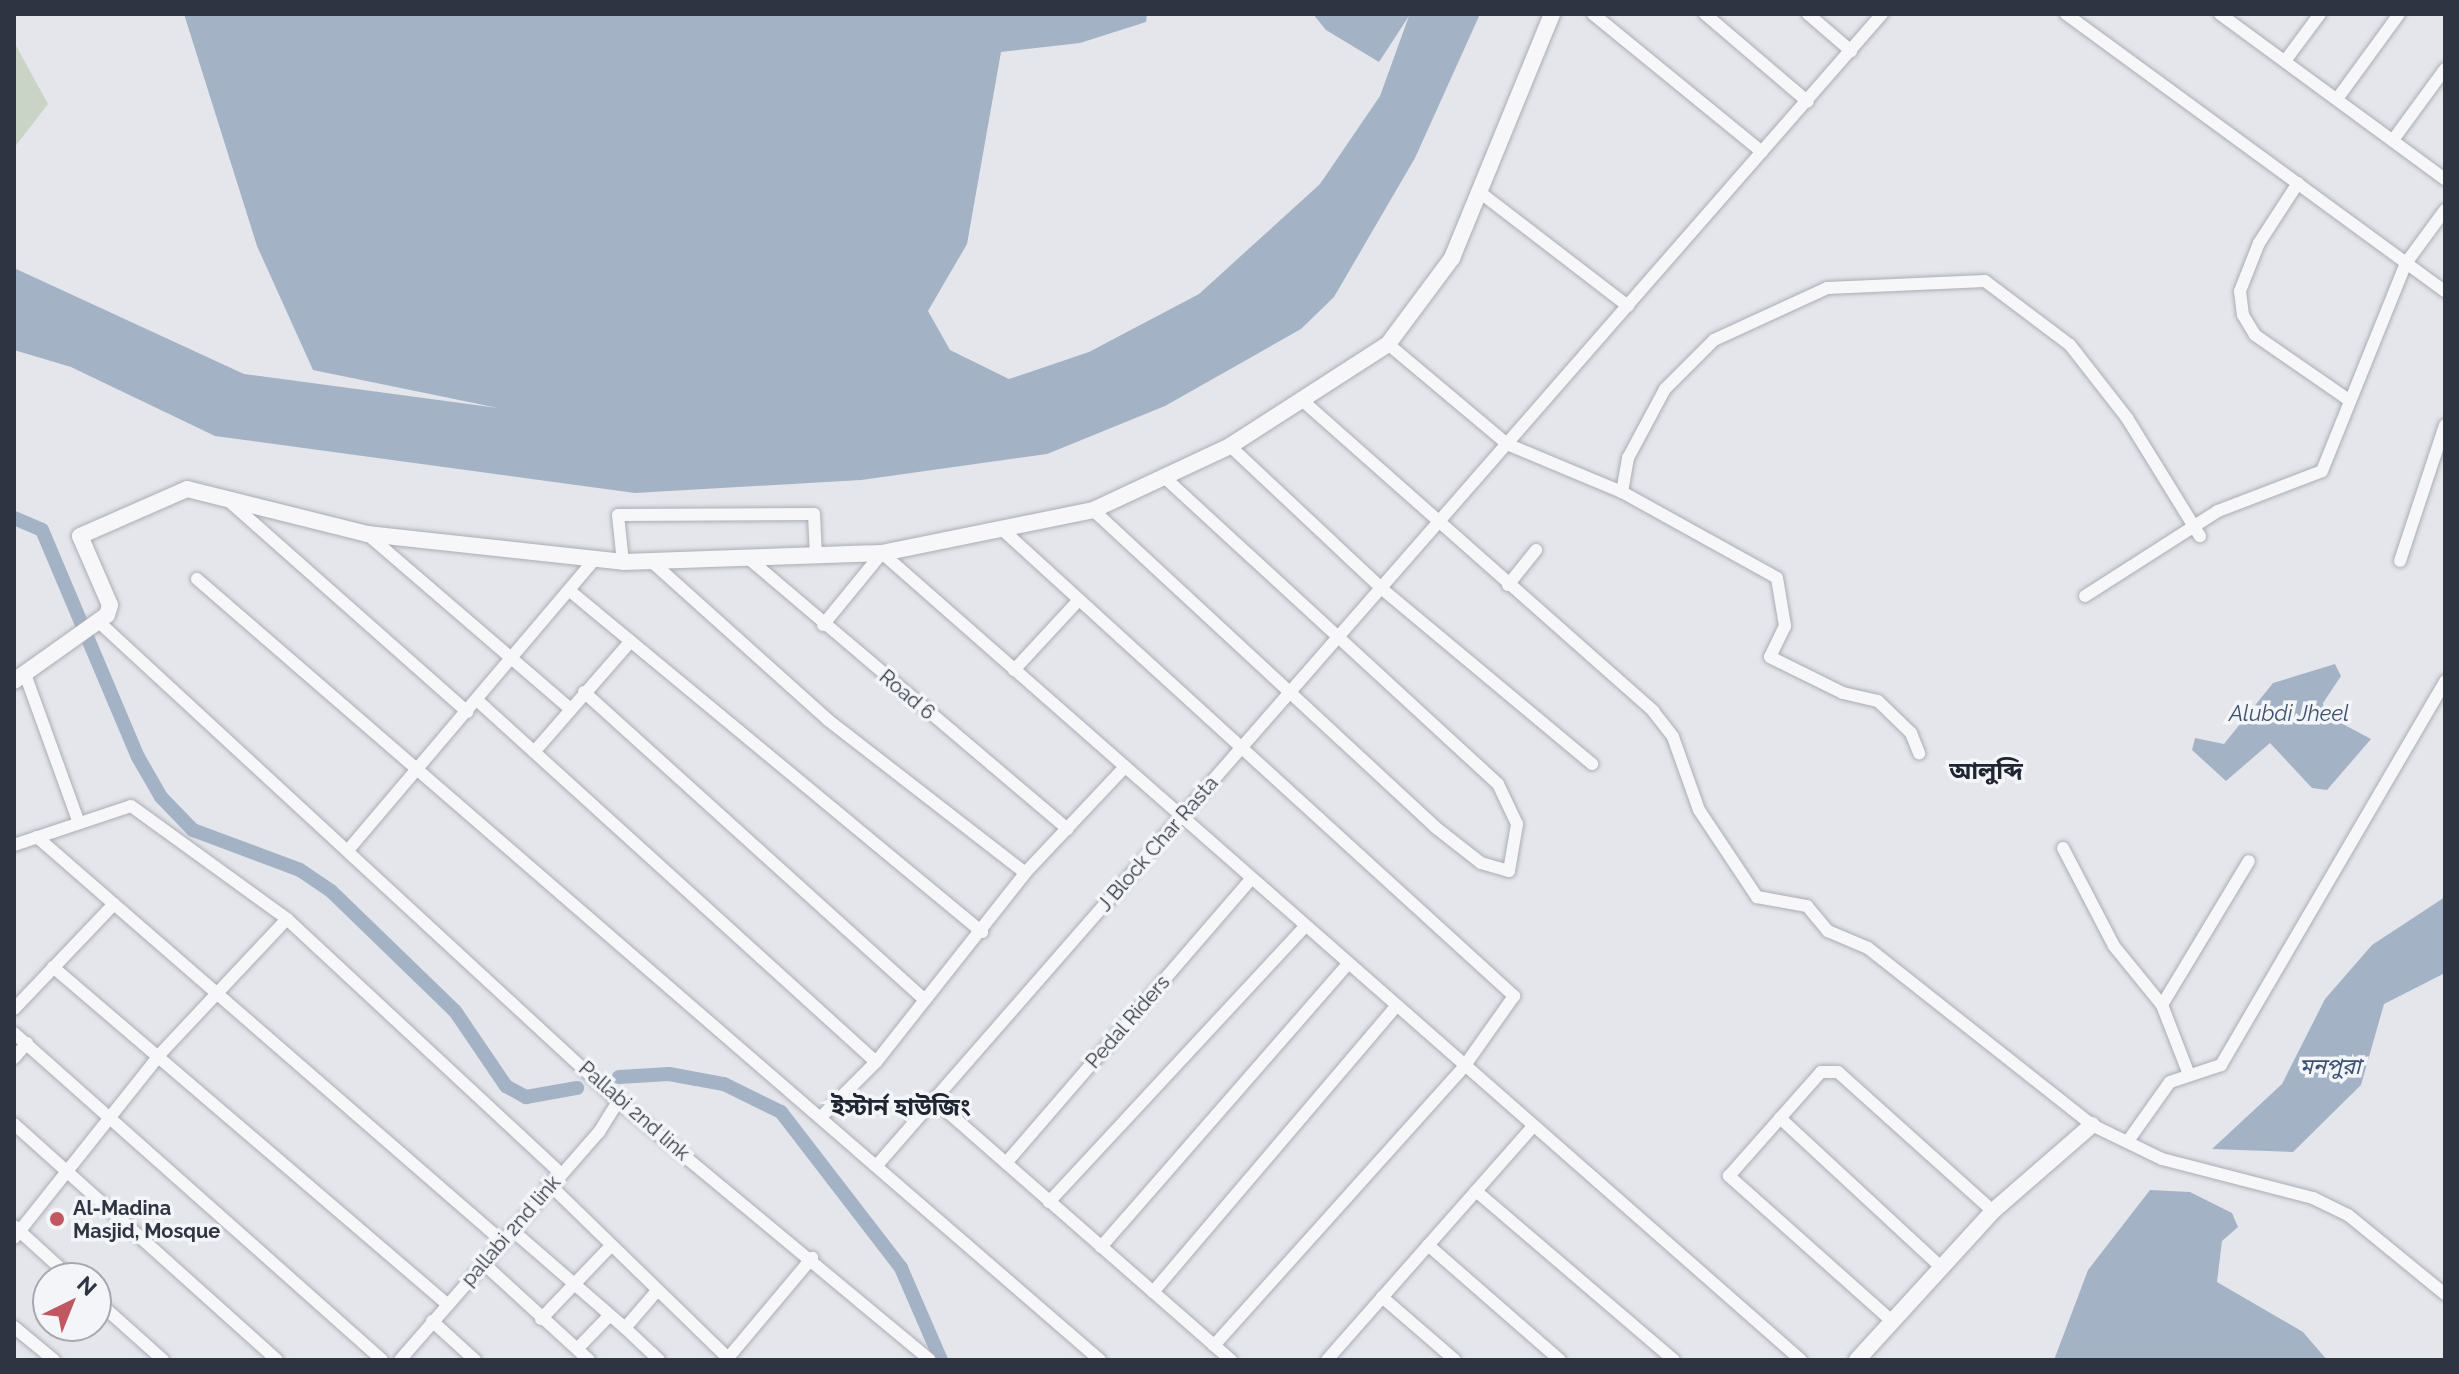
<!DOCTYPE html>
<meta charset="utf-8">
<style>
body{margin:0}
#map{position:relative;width:2459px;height:1374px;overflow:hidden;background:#e4e6eb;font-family:Raleway,"Noto Sans Bengali",sans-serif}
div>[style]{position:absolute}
.green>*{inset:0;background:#c9d4c6}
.water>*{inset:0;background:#a4b2c6}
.canal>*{height:14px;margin:-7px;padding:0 7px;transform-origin:7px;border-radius:7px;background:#a4b2c6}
.roads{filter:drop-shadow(0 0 2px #aaadb5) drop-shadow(0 0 2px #aaadb5)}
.minor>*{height:12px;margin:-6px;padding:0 6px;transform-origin:6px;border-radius:6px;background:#f7f7f9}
.tertiary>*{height:16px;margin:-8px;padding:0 8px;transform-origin:8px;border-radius:8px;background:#f7f7f9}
.dots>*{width:22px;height:22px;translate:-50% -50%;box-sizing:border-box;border:4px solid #f4f5f8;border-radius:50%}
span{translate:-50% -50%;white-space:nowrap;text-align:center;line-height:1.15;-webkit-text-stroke:7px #f4f5f8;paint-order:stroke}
.street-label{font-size:20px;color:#2e3441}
.poi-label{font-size:20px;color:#2e3441;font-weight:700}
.left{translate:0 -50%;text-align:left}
.water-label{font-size:22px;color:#3c5071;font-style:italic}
.quarter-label{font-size:24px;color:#202532;font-weight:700}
.frame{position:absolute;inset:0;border:16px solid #2e3441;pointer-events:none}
.north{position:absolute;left:32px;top:1262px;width:80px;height:80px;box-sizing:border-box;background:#f4f5f8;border:2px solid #a5a8af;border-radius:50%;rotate:43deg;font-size:22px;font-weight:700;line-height:32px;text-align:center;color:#2e3441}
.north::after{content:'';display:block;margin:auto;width:28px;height:36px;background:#c15861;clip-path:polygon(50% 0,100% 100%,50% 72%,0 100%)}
</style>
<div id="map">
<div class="green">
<i style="clip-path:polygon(14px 42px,48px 104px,14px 148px)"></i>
</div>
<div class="water">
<i style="clip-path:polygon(184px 14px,1147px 14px,1146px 22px,1080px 43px,1001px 52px,967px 244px,928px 311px,950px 350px,1009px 379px,1089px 352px,1199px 294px,1320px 184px,1380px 96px,1409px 16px,1379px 62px,1326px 30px,1313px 14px,1480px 14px,1415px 158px,1334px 297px,1301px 329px,1165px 406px,1047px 454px,861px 480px,635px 493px,215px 436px,71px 367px,14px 350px,14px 268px,244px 374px,498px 408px,313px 370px,257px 246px)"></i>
<i style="clip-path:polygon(2335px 664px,2341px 676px,2323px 703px,2324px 714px,2371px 739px,2327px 790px,2312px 788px,2270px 743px,2226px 781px,2192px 750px,2195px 738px,2224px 744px,2273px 683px)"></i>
<i style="clip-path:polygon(2445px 897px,2445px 973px,2384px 1004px,2361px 1085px,2293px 1152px,2212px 1149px,2282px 1084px,2325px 999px,2372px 945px)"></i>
<i style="clip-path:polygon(2150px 1190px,2190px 1192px,2232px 1213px,2238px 1227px,2222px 1241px,2217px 1282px,2303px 1332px,2327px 1360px,2054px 1360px,2088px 1270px)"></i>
</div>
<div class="canal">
<i style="left:14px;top:518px;width:30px;rotate:23deg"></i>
<i style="left:42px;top:530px;width:246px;rotate:67.1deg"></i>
<i style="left:138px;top:757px;width:46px;rotate:60.1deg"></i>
<i style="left:161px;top:797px;width:46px;rotate:45.9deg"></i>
<i style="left:193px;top:830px;width:114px;rotate:20.5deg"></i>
<i style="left:300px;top:870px;width:37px;rotate:34deg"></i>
<i style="left:331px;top:891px;width:173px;rotate:44.1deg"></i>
<i style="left:455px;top:1011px;width:91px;rotate:55.8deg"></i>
<i style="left:506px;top:1086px;width:23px;rotate:29deg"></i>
<i style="left:526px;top:1097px;width:52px;rotate:-10deg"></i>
<i style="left:619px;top:1077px;width:50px;rotate:-3.4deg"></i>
<i style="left:669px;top:1074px;width:56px;rotate:10.3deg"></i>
<i style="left:724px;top:1084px;width:64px;rotate:26.2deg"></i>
<i style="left:781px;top:1112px;width:197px;rotate:52.4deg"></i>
<i style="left:901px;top:1268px;width:100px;rotate:66.5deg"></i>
</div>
<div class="roads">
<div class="minor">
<i style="left:1593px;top:14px;width:218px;rotate:39.2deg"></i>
<i style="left:1705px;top:14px;width:135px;rotate:40.5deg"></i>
<i style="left:1808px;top:14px;width:57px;rotate:40.7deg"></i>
<i style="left:2066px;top:14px;width:469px;rotate:36.2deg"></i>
<i style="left:2220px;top:14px;width:279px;rotate:36.3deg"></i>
<i style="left:2285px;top:61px;width:59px;rotate:-53.3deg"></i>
<i style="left:2337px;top:99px;width:105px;rotate:-53.9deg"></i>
<i style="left:2393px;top:140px;width:88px;rotate:-53.8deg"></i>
<i style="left:2298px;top:183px;width:72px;rotate:123deg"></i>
<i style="left:2259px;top:243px;width:52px;rotate:111.6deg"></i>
<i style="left:2240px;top:291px;width:24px;rotate:83deg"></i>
<i style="left:2243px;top:315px;width:23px;rotate:59deg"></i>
<i style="left:2255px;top:335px;width:111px;rotate:34.7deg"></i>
<i style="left:1482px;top:194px;width:184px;rotate:37.5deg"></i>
<i style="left:1388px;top:344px;width:155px;rotate:40deg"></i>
<i style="left:1507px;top:444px;width:125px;rotate:22.7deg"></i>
<i style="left:1622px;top:492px;width:177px;rotate:29deg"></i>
<i style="left:1777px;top:578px;width:49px;rotate:80.5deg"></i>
<i style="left:1785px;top:626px;width:34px;rotate:116deg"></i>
<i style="left:1770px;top:657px;width:81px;rotate:26.3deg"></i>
<i style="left:1843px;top:693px;width:36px;rotate:13deg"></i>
<i style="left:1878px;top:701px;width:46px;rotate:44.1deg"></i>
<i style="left:1911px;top:733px;width:22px;rotate:68deg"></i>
<i style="left:1303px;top:401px;width:468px;rotate:41.5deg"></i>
<i style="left:1653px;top:711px;width:33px;rotate:52deg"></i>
<i style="left:1673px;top:737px;width:77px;rotate:70.4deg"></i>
<i style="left:1699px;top:810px;width:105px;rotate:56.3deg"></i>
<i style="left:1757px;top:897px;width:51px;rotate:10.2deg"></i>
<i style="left:1807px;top:906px;width:33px;rotate:50deg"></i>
<i style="left:1828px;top:931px;width:43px;rotate:23deg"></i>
<i style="left:1868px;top:948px;width:285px;rotate:38.3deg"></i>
<i style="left:2092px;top:1125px;width:78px;rotate:25.9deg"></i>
<i style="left:2162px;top:1159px;width:156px;rotate:14.5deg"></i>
<i style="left:2313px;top:1198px;width:39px;rotate:26deg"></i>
<i style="left:2348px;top:1215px;width:125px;rotate:39.2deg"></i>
<i style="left:1230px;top:446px;width:207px;rotate:43.2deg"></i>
<i style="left:1381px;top:588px;width:275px;rotate:39.8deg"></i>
<i style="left:1622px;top:492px;width:35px;rotate:-80deg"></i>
<i style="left:1628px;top:458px;width:78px;rotate:-61.8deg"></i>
<i style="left:1665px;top:389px;width:69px;rotate:-45deg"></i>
<i style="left:1714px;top:340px;width:124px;rotate:-24.7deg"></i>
<i style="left:1827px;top:288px;width:158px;rotate:-2.5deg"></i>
<i style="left:1985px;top:281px;width:106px;rotate:37deg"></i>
<i style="left:2070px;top:345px;width:93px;rotate:52deg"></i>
<i style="left:2127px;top:418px;width:139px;rotate:58.3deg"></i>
<i style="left:230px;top:502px;width:317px;rotate:41.5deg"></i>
<i style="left:1093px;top:510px;width:466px;rotate:42.8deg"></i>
<i style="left:1435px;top:827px;width:58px;rotate:38deg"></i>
<i style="left:1481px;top:863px;width:29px;rotate:16deg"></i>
<i style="left:1509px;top:871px;width:48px;rotate:-80.3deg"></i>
<i style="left:1517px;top:824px;width:44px;rotate:-115.4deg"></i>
<i style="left:1498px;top:784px;width:452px;rotate:-137.4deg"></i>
<i style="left:1005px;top:532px;width:689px;rotate:42.35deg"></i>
<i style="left:1514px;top:996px;width:88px;rotate:125.3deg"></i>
<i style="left:1463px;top:1068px;width:373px;rotate:131.9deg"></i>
<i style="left:367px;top:534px;width:267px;rotate:40.7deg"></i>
<i style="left:748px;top:558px;width:419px;rotate:40.3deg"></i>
<i style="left:651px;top:561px;width:238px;rotate:41.9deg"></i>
<i style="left:828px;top:720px;width:249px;rotate:37.8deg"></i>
<i style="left:2400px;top:561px;width:143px;rotate:-71.7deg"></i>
<i style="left:623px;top:562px;width:47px;rotate:-96.1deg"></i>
<i style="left:618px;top:515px;width:196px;rotate:-0.3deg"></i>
<i style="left:814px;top:514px;width:42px;rotate:87.3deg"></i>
<i style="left:197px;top:579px;width:1194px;rotate:40.86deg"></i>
<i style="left:1508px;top:585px;width:45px;rotate:-51.3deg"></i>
<i style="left:570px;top:591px;width:535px;rotate:39.61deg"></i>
<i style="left:2085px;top:596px;width:158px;rotate:-32.6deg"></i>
<i style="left:2218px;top:511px;width:111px;rotate:-21deg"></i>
<i style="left:2322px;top:471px;width:224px;rotate:-68deg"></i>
<i style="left:2406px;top:263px;width:66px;rotate:-53.7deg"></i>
<i style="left:100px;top:623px;width:705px;rotate:42.7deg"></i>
<i style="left:618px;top:1101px;width:405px;rotate:39.7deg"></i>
<i style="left:823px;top:625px;width:93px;rotate:-50.7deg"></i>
<i style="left:882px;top:553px;width:1223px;rotate:41.29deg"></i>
<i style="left:1014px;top:670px;width:93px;rotate:-47.2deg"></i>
<i style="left:25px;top:674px;width:158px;rotate:70.1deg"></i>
<i style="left:584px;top:692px;width:458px;rotate:42.1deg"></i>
<i style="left:478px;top:701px;width:537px;rotate:42.21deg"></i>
<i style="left:534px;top:752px;width:147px;rotate:-48.9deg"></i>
<i style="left:37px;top:837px;width:102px;rotate:41deg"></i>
<i style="left:14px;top:845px;width:123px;rotate:-18.4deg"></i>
<i style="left:131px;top:806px;width:193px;rotate:35.9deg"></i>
<i style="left:287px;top:919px;width:374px;rotate:42.9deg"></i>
<i style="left:2063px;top:848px;width:110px;rotate:62.5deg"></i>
<i style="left:2114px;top:946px;width:76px;rotate:50.9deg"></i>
<i style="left:2162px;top:1005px;width:72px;rotate:68.8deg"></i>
<i style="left:349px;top:849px;width:379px;rotate:-49.7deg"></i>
<i style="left:53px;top:967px;width:518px;rotate:40.54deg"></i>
<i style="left:2162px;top:1005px;width:168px;rotate:-58.9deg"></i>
<i style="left:14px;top:1009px;width:145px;rotate:-46.4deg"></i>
<i style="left:114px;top:904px;width:514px;rotate:40.98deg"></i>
<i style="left:14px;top:1033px;width:492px;rotate:41.6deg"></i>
<i style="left:14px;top:1058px;width:20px;rotate:-49deg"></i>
<i style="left:934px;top:1100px;width:395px;rotate:41.2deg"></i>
<i style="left:822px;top:1116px;width:76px;rotate:-45deg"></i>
<i style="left:876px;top:1062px;width:241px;rotate:-51.7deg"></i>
<i style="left:1025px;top:873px;width:146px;rotate:-46.7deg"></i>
<i style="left:1780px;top:1118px;width:219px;rotate:42.8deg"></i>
<i style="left:14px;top:1124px;width:353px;rotate:41.9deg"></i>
<i style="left:2128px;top:1141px;width:72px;rotate:-54.6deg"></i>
<i style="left:2170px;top:1082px;width:54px;rotate:-18.4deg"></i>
<i style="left:2221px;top:1065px;width:445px;rotate:-59.7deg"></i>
<i style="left:1006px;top:1163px;width:374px;rotate:-49.2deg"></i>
<i style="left:878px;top:1164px;width:1527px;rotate:-48.88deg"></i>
<i style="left:548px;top:1183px;width:254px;rotate:44.2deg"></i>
<i style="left:1476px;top:1191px;width:260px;rotate:40.5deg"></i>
<i style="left:1049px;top:1202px;width:373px;rotate:-47.1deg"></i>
<i style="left:14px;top:1226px;width:77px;rotate:42.4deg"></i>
<i style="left:512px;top:1230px;width:150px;rotate:40.9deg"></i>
<i style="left:625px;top:1328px;width:48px;rotate:-49.3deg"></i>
<i style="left:14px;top:1238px;width:236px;rotate:-51.5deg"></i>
<i style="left:161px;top:1053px;width:184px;rotate:-46.8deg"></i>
<i style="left:1428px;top:1245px;width:175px;rotate:41.1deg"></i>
<i style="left:1101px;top:1247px;width:371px;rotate:-48.9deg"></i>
<i style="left:483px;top:1263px;width:144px;rotate:42.5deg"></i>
<i style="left:1153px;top:1292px;width:372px;rotate:-49.6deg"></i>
<i style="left:1382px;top:1297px;width:96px;rotate:40.8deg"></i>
<i style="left:96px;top:1300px;width:90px;rotate:41.8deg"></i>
<i style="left:541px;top:1319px;width:97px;rotate:-46.3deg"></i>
<i style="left:432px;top:1321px;width:58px;rotate:42.2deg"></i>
<i style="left:1893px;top:1322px;width:220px;rotate:-138.3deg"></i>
<i style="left:1729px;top:1176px;width:139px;rotate:-48.5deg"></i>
<i style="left:1821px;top:1072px;width:17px"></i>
<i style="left:1838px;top:1072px;width:208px;rotate:41.9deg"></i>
<i style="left:14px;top:1327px;width:52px;rotate:39.5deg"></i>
<i style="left:625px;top:1328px;width:47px;rotate:43.3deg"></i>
<i style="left:577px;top:1349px;width:46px;rotate:-45.9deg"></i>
<i style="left:728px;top:1358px;width:131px;rotate:-50deg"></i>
<i style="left:400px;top:1360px;width:303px;rotate:-48.9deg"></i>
<i style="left:599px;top:1132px;width:36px;rotate:-58deg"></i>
<i style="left:1327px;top:1360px;width:308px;rotate:-48.6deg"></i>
</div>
<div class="tertiary">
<i style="left:14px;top:681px;width:114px;rotate:-35.4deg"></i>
<i style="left:107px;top:615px;width:10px;rotate:-73deg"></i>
<i style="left:110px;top:605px;width:75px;rotate:-113.5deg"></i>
<i style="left:80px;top:536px;width:117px;rotate:-23.7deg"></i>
<i style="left:187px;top:489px;width:186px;rotate:14deg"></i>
<i style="left:367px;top:534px;width:258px;rotate:6.2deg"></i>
<i style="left:623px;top:562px;width:259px;rotate:-2deg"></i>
<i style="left:882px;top:553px;width:215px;rotate:-11.5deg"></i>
<i style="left:1093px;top:510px;width:151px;rotate:-25deg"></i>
<i style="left:1230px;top:446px;width:188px;rotate:-32.8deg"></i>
<i style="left:1388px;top:344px;width:107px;rotate:-53.3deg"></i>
<i style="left:1452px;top:258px;width:264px;rotate:-67.7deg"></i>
<i style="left:1857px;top:1360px;width:202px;rotate:-47.6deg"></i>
<i style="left:1993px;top:1211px;width:131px;rotate:-41deg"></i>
</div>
</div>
<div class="dots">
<i style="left:57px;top:1219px;background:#c15861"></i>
</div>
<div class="street-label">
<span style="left:907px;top:695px;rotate:40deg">Road 6</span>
<span style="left:1158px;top:844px;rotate:-49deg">J Block Char Rasta</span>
<span style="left:1128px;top:1022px;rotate:-49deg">Pedal Riders</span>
<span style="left:634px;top:1111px;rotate:41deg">Pallabi 2nd link</span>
<span style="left:511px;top:1231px;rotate:-49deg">pallabi 2nd link</span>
</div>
<div class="poi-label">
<span class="left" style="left:73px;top:1220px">Al-Madina<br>Masjid, Mosque</span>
</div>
<div class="water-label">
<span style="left:2289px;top:714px">Alubdi Jheel</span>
<span style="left:2330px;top:1067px">মনপুরা</span>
</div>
<div class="quarter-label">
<span style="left:1986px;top:771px">আলুব্দি</span>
<span style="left:901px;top:1107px">ইস্টার্ন হাউজিং</span>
</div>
<div class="frame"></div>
<div class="north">N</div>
</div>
